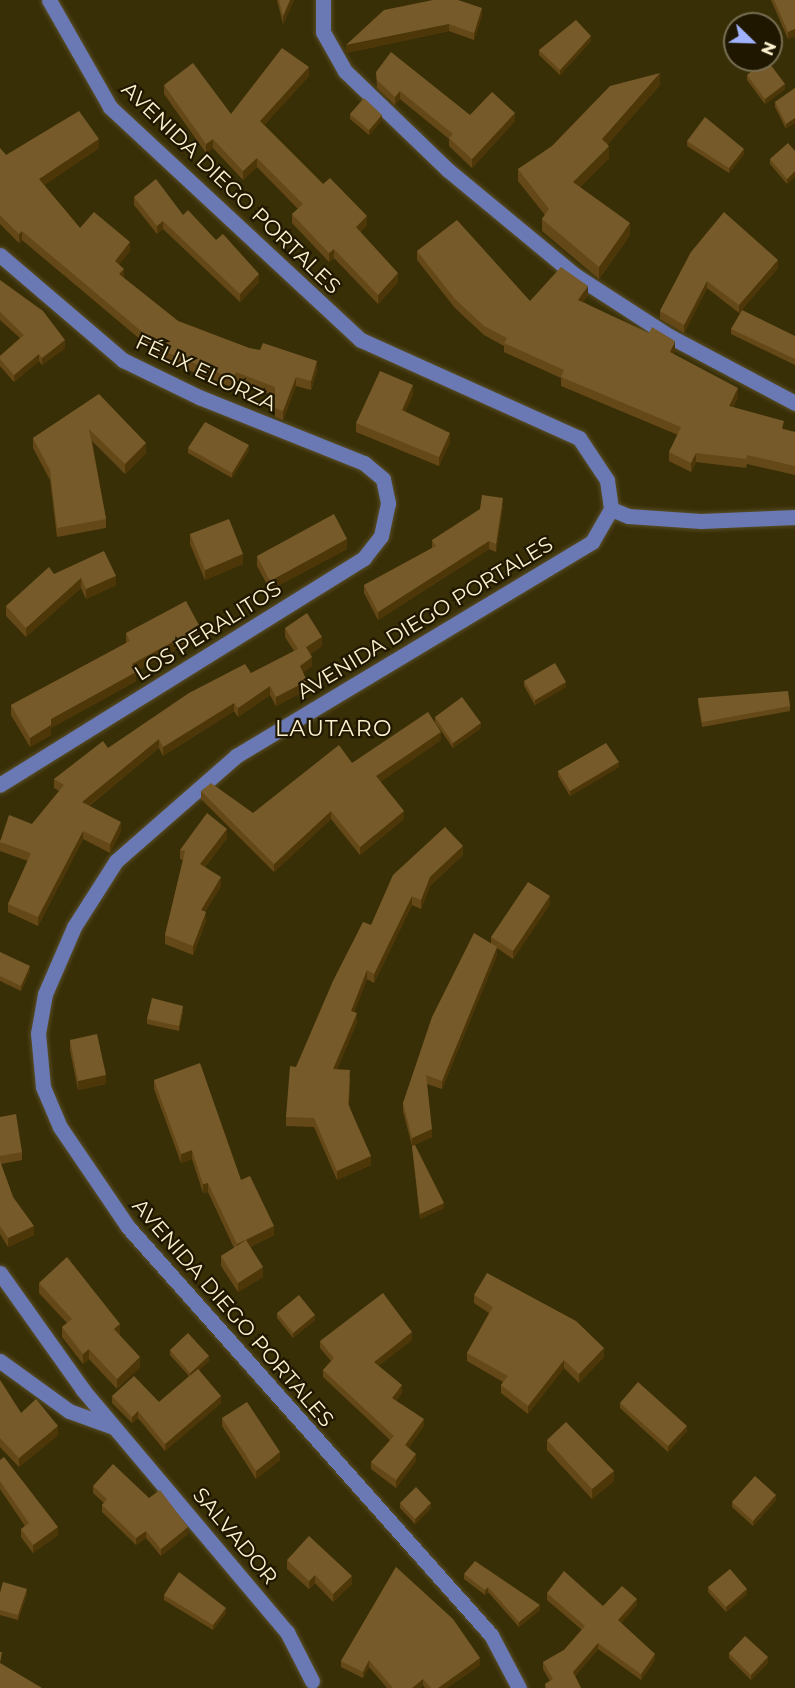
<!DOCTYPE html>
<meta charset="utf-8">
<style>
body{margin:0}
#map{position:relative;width:795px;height:1688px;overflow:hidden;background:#392f07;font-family:Montserrat,sans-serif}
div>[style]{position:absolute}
.roads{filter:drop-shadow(0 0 2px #584e27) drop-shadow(0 0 2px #584e27)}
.minor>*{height:15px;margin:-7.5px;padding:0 7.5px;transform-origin:7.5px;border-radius:7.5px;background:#6a78b4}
.wall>*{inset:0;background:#654817}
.shaded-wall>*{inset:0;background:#4d3608}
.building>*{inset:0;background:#765a2a}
span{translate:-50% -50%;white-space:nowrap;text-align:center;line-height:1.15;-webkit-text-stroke:4.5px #1f1700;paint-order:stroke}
.street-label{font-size:21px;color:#fcf1ce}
.neighbourhood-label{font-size:22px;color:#fcf1ce;letter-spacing:1.5px}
.north{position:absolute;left:723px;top:12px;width:60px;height:60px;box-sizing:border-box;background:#1f1700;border:2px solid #776e52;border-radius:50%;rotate:113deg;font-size:16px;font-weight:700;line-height:24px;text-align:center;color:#fcf1ce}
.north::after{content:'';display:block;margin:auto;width:21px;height:27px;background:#a1b3fd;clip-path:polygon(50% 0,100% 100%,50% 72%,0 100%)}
</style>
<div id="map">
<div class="roads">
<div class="minor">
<i style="left:49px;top:0;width:123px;rotate:60.3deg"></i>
<i style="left:110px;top:107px;width:342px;rotate:42.9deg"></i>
<i style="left:361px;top:340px;width:239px;rotate:24.2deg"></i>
<i style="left:579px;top:438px;width:50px;rotate:56.3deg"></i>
<i style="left:607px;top:480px;width:29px;rotate:82deg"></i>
<i style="left:611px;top:509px;width:38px;rotate:120deg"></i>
<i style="left:592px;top:542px;width:415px;rotate:149deg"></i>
<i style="left:236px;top:756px;width:159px;rotate:138.8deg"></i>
<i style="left:116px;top:861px;width:78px;rotate:122.5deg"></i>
<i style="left:74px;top:927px;width:73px;rotate:113.4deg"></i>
<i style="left:45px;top:994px;width:40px;rotate:100deg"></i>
<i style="left:38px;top:1033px;width:54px;rotate:84.7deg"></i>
<i style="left:43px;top:1087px;width:43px;rotate:67deg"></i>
<i style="left:60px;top:1127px;width:121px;rotate:55.8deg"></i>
<i style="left:128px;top:1227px;width:546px;rotate:48.34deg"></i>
<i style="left:491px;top:1635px;width:60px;rotate:62.2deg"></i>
<i style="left:323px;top:0;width:32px;rotate:90deg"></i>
<i style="left:323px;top:32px;width:45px;rotate:60.6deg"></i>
<i style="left:345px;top:71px;width:143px;rotate:43.9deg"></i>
<i style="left:448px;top:170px;width:165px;rotate:39.6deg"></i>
<i style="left:575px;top:275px;width:112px;rotate:33deg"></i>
<i style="left:669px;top:336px;width:143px;rotate:28deg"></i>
<i style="left:0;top:255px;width:162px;rotate:40.5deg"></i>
<i style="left:123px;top:360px;width:85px;rotate:26deg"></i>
<i style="left:199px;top:397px;width:178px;rotate:21.8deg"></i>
<i style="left:364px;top:463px;width:25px;rotate:40deg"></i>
<i style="left:383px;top:479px;width:25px;rotate:78deg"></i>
<i style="left:388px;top:503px;width:34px;rotate:102deg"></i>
<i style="left:381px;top:536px;width:28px;rotate:128deg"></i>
<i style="left:364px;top:558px;width:429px;rotate:148.1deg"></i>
<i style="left:611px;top:509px;width:18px;rotate:22deg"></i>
<i style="left:628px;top:516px;width:73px;rotate:3.9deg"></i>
<i style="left:701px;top:521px;width:94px;rotate:-2.4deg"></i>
<i style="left:0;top:1273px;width:143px;rotate:54.6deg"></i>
<i style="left:83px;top:1390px;width:317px;rotate:49.9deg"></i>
<i style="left:287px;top:1632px;width:55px;rotate:63deg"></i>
<i style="left:0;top:1361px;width:85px;rotate:35.9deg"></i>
<i style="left:69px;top:1411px;width:47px;rotate:20deg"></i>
</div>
</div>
<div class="wall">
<i style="clip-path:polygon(277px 0,294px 0,283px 24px)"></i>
<i style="clip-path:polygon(771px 0,795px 0,788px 39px)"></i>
<i style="clip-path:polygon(482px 15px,474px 40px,449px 31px,346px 53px)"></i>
<i style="clip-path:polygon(591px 41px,560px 75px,539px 55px,539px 50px)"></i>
<i style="clip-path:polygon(376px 72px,470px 115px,515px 121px,472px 168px,449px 146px,449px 139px,400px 99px,395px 105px,377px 88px)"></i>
<i style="clip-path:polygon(747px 75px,785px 89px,765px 104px,747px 80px)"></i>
<i style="clip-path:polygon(309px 76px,264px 125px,323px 184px,367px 225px,360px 232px,398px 282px,378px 304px,334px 258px,329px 262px,292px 223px,292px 214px,298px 209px,257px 167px,243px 180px,213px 148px,206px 153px,164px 94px,164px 85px,231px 114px)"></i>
<i style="clip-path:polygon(660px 85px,607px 145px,609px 158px,580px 187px,630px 235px,599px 279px,542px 231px,542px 219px,545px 215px,518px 181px,518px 169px)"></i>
<i style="clip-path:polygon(795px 88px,786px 129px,775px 107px,775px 102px)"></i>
<i style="clip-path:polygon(350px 114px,382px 120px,369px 135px,350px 119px)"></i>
<i style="clip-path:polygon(687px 141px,744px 154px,729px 173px,687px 146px)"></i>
<i style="clip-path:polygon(0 148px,6px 155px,99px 148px,44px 185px,80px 228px,130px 251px,119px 264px,124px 278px,178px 321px,249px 348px,317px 370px,311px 390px,296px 386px,283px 420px,275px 417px,275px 396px,236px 381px,234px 388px,166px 361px,22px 240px,19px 243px,0 224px)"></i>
<i style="clip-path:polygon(795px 151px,795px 176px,787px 184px,770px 164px,770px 159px)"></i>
<i style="clip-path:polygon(134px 197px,183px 215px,216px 240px,259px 282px,240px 302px,163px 229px,157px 234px,134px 205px)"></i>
<i style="clip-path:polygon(417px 251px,530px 301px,588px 295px,583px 302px,675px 350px,673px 354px,738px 397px,733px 407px,784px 429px,795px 432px,795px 475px,747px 464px,746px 468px,696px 462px,691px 472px,669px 461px,669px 452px,678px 435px,561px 386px,561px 378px,504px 352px,504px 346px,484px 335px,455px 308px,417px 260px)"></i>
<i style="clip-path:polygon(691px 252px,778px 268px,739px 313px,707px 288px,684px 333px,660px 319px,660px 311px)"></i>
<i style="clip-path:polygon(0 280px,65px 348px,42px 365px,39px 361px,14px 382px,0 366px,0 356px,20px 338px,0 320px)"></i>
<i style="clip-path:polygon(731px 329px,795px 336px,795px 365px,731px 334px)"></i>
<i style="clip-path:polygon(99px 394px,146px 453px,125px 474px,92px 441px,106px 519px,106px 528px,57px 537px,50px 480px,33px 448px,33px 438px)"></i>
<i style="clip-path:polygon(413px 394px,405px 412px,450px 442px,439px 466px,356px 432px,356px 423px)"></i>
<i style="clip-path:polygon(188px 448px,249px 450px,232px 478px,188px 453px)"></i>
<i style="clip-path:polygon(503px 506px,496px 552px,489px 549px,378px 620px,364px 593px,364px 585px,432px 548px,432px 540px)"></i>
<i style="clip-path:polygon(190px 534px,243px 564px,205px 580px,190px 544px)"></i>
<i style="clip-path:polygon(347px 549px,270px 590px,257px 566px,257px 556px)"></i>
<i style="clip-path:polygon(54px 574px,116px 585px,86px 599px,81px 588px,26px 637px,6px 616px,6px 606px)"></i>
<i style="clip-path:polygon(285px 628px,322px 646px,310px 654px,312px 666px,303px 672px,307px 690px,276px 706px,270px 695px,238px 717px,234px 711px,163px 756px,159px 748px,89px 806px,121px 831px,110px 853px,83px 839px,38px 926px,8px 912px,8px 904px,28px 861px,0 851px,0 840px,32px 824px,59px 791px,54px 788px,54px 779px,108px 748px,294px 651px,285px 637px)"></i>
<i style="clip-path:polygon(126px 633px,200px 637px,136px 671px,136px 681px,51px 728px,51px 735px,30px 747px,11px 715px,11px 705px,126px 643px)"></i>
<i style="clip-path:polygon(524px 681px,566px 687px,535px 705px,524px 686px)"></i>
<i style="clip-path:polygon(698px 698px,790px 706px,790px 711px,702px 727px,698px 703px)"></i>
<i style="clip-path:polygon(435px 717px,481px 728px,453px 748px,435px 722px)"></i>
<i style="clip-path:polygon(441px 740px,380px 782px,404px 819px,360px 855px,331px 819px,274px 872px,201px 799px,201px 791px,253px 813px,352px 763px)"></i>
<i style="clip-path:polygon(619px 767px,570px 796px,558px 776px,558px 771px)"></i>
<i style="clip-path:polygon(227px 838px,205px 867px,221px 886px,205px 912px,206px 921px,193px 955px,165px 944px,165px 935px,183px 860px,180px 859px,180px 850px)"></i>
<i style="clip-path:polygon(463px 855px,430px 886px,421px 909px,412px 905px,374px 983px,367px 979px,354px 1012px,357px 1022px,337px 1069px,350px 1079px,349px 1105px,371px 1165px,337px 1180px,314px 1127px,286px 1126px,286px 1117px,296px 1067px,371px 925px)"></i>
<i style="clip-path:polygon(550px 904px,513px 959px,497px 948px,497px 955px,442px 1089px,427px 1084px,432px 1137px,414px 1145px,444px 1208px,420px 1219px,412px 1146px,403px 1111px,403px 1103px,491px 944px,491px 937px)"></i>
<i style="clip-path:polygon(0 952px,30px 971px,21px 991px,0 981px)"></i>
<i style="clip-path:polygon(183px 1011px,179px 1031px,147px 1024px,147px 1019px)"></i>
<i style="clip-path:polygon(70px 1040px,106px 1084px,78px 1090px,70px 1050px)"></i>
<i style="clip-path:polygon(154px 1080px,241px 1180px,274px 1235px,250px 1247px,263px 1277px,238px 1292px,221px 1266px,221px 1256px,234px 1248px,208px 1192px,203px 1193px,192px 1159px,181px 1163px,154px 1089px)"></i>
<i style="clip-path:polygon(0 1117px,22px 1152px,22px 1160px,1px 1164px,13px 1197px,34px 1235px,8px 1247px,0 1234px)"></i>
<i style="clip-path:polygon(39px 1283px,120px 1334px,119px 1334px,140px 1367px,117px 1389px,89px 1359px,83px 1364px,62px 1337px,62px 1327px,67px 1323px,39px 1293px)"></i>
<i style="clip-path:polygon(474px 1295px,604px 1357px,579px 1383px,564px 1368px,528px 1414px,501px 1393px,501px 1385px,503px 1382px,467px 1361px,467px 1353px,489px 1313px,474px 1303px)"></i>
<i style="clip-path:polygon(277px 1313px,315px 1320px,293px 1338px,277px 1318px)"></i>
<i style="clip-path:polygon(412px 1340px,378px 1366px,402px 1393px,396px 1401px,424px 1426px,408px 1448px,416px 1461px,396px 1488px,371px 1469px,371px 1462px,390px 1440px,323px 1377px,323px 1370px,331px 1361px,320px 1348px,320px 1341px)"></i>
<i style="clip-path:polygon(170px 1350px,209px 1361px,199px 1370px,221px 1403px,165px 1451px,138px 1418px,132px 1423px,112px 1403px,112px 1396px,159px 1402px,189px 1376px,170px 1355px)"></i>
<i style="clip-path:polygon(0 1380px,21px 1413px,58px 1435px,19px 1467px,0 1447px)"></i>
<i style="clip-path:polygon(620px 1403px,687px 1431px,668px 1452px,620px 1408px)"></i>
<i style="clip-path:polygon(222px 1418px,280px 1460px,256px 1479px,222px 1426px)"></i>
<i style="clip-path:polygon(547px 1440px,614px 1481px,592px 1499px,547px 1450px)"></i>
<i style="clip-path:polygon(0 1460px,58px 1535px,33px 1553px,21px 1537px,21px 1529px,25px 1526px,0 1489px)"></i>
<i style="clip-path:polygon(93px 1486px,149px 1498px,188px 1534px,161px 1556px,146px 1538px,136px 1545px,102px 1512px,102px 1505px,104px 1503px,93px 1493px)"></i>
<i style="clip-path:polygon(776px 1500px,753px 1526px,732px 1507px,732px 1502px)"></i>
<i style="clip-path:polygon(400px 1503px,431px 1508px,415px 1524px,400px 1508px)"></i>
<i style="clip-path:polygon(287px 1560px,352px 1584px,333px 1602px,315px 1583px,309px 1589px,287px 1569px)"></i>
<i style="clip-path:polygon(396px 1567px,480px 1665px,447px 1688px,425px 1688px,423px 1685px,420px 1688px,387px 1688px,369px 1667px,363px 1678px,341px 1667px,341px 1661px)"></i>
<i style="clip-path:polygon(464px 1574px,540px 1610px,519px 1627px,488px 1592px,485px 1595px,464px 1579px)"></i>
<i style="clip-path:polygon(708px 1587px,747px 1594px,726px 1612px,708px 1592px)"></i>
<i style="clip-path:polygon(0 1593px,27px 1594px,18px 1620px,0 1615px)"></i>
<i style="clip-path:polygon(547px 1593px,603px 1606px,637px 1605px,621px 1623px,655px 1660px,641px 1680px,598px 1649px,575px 1676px,581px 1688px,545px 1688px,545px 1684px,550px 1681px,543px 1669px,543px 1662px,564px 1650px,582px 1630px,547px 1600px)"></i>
<i style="clip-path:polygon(164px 1595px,226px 1613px,213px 1630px,164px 1600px)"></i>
<i style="clip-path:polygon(729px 1653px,768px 1663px,751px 1680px,729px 1658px)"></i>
</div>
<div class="shaded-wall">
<i style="clip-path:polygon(290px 0,294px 0,283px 24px,283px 16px)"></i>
<i style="clip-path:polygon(482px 8px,482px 15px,474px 40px,474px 33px)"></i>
<i style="clip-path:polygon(449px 24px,449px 31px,346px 53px,346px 45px)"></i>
<i style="clip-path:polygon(795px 29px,795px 37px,788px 39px,788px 32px)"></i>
<i style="clip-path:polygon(591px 36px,591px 41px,560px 75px,560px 70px)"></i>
<i style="clip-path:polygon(309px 67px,309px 76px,260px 130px,260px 121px)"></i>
<i style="clip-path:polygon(660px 73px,660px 85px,602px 151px,602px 139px)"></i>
<i style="clip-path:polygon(785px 84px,785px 89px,765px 104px,765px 99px)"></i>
<i style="clip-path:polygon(400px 91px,400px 99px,395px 105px,395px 97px)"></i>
<i style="clip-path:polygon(515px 113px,515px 121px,472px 168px,472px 159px)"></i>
<i style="clip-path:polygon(382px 115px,382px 120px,369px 135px,369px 130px)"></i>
<i style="clip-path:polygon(795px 118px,795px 123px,786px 129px,786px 124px)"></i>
<i style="clip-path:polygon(99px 139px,99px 148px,39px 189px,39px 179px)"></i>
<i style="clip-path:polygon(213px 139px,213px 148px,206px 153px,206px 144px)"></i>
<i style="clip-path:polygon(609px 146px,609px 158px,573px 194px,573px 182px)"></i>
<i style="clip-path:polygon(744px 149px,744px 154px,729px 173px,729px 168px)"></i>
<i style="clip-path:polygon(257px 158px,257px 167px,243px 180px,243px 171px)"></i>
<i style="clip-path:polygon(795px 171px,795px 176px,787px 184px,787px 179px)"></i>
<i style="clip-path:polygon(367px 216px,367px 225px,356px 236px,356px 227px)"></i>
<i style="clip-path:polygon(163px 221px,163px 229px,157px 234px,157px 226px)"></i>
<i style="clip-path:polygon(630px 223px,630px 235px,599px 279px,599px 267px)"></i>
<i style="clip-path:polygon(22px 231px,22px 240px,19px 243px,19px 234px)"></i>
<i style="clip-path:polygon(130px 242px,130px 251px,115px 270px,115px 261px)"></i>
<i style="clip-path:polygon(334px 249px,334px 258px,329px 262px,329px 253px)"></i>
<i style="clip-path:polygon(778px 260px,778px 268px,739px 313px,739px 305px)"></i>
<i style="clip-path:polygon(124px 269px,124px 278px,119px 274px)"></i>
<i style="clip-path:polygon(398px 273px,398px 282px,378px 304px,378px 295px)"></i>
<i style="clip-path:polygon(259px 274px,259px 282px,240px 302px,240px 294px)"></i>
<i style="clip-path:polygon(707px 281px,707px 288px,684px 333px,684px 325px)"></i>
<i style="clip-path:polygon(588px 286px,588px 295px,578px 309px,578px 300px)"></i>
<i style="clip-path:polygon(65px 340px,65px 348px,42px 365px,42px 358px)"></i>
<i style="clip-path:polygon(675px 341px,675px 350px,670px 361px,670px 352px)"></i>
<i style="clip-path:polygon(39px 354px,39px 361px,14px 382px,14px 375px)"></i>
<i style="clip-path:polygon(317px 361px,317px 370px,311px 390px,311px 381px)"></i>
<i style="clip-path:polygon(236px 372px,236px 381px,234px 388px,234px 379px)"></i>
<i style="clip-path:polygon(296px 377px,296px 386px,283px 420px,283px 411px)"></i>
<i style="clip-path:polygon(413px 385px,413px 394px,402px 420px,402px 410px)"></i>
<i style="clip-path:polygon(738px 388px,738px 397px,729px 415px,729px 406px)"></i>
<i style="clip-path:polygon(450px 433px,450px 442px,439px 466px,439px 457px)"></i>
<i style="clip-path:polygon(146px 443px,146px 453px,125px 474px,125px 464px)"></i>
<i style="clip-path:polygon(249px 445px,249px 450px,232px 478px,232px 473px)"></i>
<i style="clip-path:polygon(696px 453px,696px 462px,691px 472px,691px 463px)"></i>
<i style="clip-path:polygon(503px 498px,503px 506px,496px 552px,496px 544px)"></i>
<i style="clip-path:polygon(347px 539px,347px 549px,270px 590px,270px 581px)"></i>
<i style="clip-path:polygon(489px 541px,489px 549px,378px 620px,378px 612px)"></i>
<i style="clip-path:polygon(243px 554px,243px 564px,205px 580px,205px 570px)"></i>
<i style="clip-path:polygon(116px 576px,116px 585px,86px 599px,86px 589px)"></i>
<i style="clip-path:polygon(81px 578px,81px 588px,26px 637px,26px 628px)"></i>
<i style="clip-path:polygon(200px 627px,200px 637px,132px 673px,132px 664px)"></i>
<i style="clip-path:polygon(322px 637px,322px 646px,306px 656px,306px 647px)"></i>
<i style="clip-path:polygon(312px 657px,312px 666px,300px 675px,300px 666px)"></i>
<i style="clip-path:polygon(136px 672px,136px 681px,51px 728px,51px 735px,30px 747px,30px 738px,51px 719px)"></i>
<i style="clip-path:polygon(307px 681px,307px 690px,276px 706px,276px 697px)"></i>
<i style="clip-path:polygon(566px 682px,566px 687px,535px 705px,535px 700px)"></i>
<i style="clip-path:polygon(270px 686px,270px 695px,238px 717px,238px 708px)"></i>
<i style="clip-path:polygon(234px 703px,234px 711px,163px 756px,163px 747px)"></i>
<i style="clip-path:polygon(481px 723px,481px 728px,453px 748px,453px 743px)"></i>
<i style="clip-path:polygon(441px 732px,441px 740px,376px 785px,376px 776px)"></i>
<i style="clip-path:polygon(159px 739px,159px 748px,82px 811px,82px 802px)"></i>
<i style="clip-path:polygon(619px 762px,619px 767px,570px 796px,570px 791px)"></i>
<i style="clip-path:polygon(331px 811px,331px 819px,274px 872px,274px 864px)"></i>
<i style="clip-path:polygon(404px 811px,404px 819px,360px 855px,360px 847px)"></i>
<i style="clip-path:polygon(121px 822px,121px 831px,110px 853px,110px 844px)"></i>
<i style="clip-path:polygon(227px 829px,227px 838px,200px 873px,200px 864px)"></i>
<i style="clip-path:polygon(83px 831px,83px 839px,38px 926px,38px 917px)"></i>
<i style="clip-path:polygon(463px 846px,463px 855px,430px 886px,421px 909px,421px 900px,430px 877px)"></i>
<i style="clip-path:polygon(221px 877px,221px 886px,201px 919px,201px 910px)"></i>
<i style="clip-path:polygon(412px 896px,412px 905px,374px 983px,374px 974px)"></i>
<i style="clip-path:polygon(550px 896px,550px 904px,513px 959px,513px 951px)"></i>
<i style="clip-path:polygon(206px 912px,206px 921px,193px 955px,193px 946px)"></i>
<i style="clip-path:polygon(497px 947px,497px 955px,442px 1089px,442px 1081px)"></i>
<i style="clip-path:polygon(30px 966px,30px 971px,21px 991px,21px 986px)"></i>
<i style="clip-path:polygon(367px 970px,367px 979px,351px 1020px,351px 1011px)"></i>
<i style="clip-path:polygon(183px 1006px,183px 1011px,179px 1031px,179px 1026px)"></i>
<i style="clip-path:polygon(357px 1013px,357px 1022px,333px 1078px,333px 1069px)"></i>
<i style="clip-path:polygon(106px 1075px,106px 1084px,78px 1090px,78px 1081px)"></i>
<i style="clip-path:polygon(432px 1129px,432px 1137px,412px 1146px,412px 1138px)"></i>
<i style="clip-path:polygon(192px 1150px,192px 1159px,181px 1163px,181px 1154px)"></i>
<i style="clip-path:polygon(371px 1156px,371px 1165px,337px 1180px,337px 1171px)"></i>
<i style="clip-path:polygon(208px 1183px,208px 1192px,203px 1193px,203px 1184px)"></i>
<i style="clip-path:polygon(444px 1203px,444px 1208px,420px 1219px,420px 1214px)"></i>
<i style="clip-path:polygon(34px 1226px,34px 1235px,8px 1247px,8px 1238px)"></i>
<i style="clip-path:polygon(274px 1226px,274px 1235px,237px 1253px,237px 1244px)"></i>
<i style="clip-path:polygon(263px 1267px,263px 1277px,238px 1292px,238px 1283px)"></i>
<i style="clip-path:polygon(315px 1315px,315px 1320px,293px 1338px,293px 1333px)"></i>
<i style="clip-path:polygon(120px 1324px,120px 1334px,114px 1339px,114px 1329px)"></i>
<i style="clip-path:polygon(412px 1332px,412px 1340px,374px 1369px,374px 1362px)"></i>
<i style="clip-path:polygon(604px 1348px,604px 1357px,579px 1383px,579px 1374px)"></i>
<i style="clip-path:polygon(89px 1349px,89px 1359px,83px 1364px,83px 1354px)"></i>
<i style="clip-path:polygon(209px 1356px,209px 1361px,190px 1378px,190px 1373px)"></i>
<i style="clip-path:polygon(140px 1357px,140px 1367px,117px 1389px,117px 1379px)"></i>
<i style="clip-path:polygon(564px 1360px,564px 1368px,528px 1414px,528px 1406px)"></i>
<i style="clip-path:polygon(402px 1385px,402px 1393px,392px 1406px,392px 1398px)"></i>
<i style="clip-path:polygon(221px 1396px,221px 1403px,165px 1451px,165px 1444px)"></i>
<i style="clip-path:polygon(138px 1411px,138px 1418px,132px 1423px,132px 1417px)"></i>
<i style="clip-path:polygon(424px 1419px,424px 1426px,405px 1453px,405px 1445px)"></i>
<i style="clip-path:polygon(58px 1426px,58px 1435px,19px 1467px,19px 1458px)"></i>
<i style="clip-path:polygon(687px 1426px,687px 1431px,668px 1452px,668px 1446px)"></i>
<i style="clip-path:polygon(280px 1452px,280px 1460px,256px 1479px,256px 1471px)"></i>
<i style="clip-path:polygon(416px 1454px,416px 1461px,396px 1488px,396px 1480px)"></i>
<i style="clip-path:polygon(614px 1471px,614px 1481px,592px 1499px,592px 1489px)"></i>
<i style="clip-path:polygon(776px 1495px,776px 1500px,753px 1526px,753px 1521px)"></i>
<i style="clip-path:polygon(431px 1503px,431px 1508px,415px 1524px,415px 1519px)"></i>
<i style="clip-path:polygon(58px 1527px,58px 1535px,33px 1553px,33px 1545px)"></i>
<i style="clip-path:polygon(188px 1527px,188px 1534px,161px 1556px,161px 1549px)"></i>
<i style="clip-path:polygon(146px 1531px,146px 1538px,136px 1545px,136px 1538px)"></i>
<i style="clip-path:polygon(315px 1575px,315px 1583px,309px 1589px,309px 1581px)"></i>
<i style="clip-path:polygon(352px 1576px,352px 1584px,333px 1602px,333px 1594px)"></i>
<i style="clip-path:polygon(488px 1587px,488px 1592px,485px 1595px,485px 1590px)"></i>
<i style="clip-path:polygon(27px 1589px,27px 1594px,18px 1620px,18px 1615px)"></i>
<i style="clip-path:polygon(747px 1589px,747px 1594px,726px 1612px,726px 1607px)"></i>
<i style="clip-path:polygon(637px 1599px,637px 1605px,618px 1626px,618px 1620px)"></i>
<i style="clip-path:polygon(540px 1605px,540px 1610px,519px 1627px,519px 1622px)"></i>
<i style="clip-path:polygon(226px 1608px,226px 1613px,213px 1630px,213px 1625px)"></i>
<i style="clip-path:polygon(598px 1643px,598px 1649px,573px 1678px,573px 1672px)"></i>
<i style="clip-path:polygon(655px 1654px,655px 1660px,641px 1680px,641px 1674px)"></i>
<i style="clip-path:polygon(768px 1657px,768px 1663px,751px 1680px,751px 1675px)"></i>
<i style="clip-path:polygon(480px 1658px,480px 1665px,447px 1688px,438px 1688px)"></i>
<i style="clip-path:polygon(369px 1660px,369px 1667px,363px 1678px,363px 1672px)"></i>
<i style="clip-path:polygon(423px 1679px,423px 1685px,420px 1688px,412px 1688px)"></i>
</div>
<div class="building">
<i style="clip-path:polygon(279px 0,290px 0,283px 16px)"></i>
<i style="clip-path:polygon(433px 0,458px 0,482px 8px,474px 33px,449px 24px,346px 45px,384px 10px)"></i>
<i style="clip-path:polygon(774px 0,795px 0,795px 29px,788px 32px)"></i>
<i style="clip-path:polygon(576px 20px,591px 36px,560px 70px,539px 50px)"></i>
<i style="clip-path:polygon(282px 48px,309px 67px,260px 121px,323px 184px,330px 178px,367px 216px,356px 227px,398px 273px,378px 295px,334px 249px,329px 253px,292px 214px,303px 204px,257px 158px,243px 171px,213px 139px,206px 144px,164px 85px,193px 63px,231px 114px)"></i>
<i style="clip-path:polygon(391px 52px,470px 115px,492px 92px,515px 113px,472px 159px,449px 138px,453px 134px,400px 91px,395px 97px,377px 80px,376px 72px)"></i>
<i style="clip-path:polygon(766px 60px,767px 60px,785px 84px,765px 99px,747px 75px)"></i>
<i style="clip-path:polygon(660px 73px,602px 139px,609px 146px,573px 182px,630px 223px,599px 267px,542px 219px,549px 209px,518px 169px,552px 146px,610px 86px)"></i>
<i style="clip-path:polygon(795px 88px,795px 118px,786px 124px,775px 102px)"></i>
<i style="clip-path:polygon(364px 98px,382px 115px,369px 130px,350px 114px)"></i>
<i style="clip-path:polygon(79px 111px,99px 139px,39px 179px,80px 228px,94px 212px,130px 242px,115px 261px,124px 269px,119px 274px,178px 321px,249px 348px,260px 350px,263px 343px,317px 361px,311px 381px,296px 377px,283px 411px,275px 408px,275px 387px,236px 372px,234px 379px,166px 352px,22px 231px,19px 234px,0 215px,0 148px,6px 155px)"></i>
<i style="clip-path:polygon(705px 117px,744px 149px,729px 168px,687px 141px)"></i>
<i style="clip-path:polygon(788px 143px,795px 151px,795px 171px,787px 179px,770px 159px)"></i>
<i style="clip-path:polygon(156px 179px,183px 215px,188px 210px,216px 240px,223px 234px,259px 274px,240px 294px,163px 221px,157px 226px,134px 197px)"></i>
<i style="clip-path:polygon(724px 212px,778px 260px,739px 305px,707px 281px,684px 325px,660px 311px,691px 252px)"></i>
<i style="clip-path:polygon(457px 220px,530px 301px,561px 267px,588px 286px,578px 300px,649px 333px,652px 327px,675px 341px,670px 352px,738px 388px,729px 406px,784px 421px,782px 429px,795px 432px,795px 466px,747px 455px,746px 459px,696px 453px,691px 463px,669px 452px,681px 427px,561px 377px,564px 370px,504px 343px,507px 338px,484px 326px,455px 299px,417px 251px)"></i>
<i style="clip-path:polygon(0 280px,43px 311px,65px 340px,42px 358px,39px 354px,14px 375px,0 359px,0 356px,24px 335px,0 312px)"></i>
<i style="clip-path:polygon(742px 310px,795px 336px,795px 359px,731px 329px)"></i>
<i style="clip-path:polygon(380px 371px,413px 385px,402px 410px,450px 433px,439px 457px,356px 423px)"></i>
<i style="clip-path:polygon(99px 394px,146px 443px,125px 464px,89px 429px,106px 519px,57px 528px,50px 470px,33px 438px)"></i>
<i style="clip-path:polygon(205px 422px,249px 445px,232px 473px,188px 448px)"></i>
<i style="clip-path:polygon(482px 495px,503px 498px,496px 544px,489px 541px,378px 612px,364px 585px,436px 546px,432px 540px,480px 509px)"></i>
<i style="clip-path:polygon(334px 514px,347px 539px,270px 581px,257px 556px)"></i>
<i style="clip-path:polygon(229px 519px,243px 554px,205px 570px,190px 534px)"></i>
<i style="clip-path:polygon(104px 551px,116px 576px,86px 589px,81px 578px,26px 628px,6px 606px,49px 567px,54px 574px)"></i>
<i style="clip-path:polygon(186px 601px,200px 627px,132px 664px,136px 672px,51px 719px,51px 725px,30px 738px,11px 705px,130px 641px,126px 633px)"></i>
<i style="clip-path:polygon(307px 613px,322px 637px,306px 647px,312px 657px,300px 666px,307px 681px,276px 697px,270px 686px,238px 708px,234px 703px,163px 747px,159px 739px,82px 802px,121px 822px,110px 844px,83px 831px,38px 917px,8px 904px,31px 853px,0 842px,9px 815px,32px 824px,64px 785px,54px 779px,103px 741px,108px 748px,189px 693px,245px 664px,251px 673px,298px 649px,285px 628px)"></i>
<i style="clip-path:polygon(555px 663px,566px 682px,535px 700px,524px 681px)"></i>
<i style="clip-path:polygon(788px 691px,790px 706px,702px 722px,698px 698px)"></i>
<i style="clip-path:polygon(462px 697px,481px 723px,453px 743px,435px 717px)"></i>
<i style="clip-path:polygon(428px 712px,441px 732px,376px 776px,404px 811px,360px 847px,331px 811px,274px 864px,201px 791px,211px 783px,253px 813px,339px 745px,352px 763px)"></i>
<i style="clip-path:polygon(606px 743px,619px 762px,570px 791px,558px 771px)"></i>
<i style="clip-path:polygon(207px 813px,227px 829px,200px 864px,221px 877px,201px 910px,206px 912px,193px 946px,165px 935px,185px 851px,180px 850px)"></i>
<i style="clip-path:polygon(445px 827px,463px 846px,430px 877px,421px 900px,412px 896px,374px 974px,367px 970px,351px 1011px,357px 1013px,333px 1069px,350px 1070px,348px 1104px,371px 1156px,337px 1171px,314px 1118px,286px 1117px,290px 1066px,296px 1067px,333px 981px,363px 922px,371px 925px,393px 875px)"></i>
<i style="clip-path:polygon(528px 882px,550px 896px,513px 951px,491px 937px)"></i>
<i style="clip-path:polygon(474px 933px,497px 947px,442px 1081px,426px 1075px,432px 1129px,412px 1138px,403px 1103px,432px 1017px)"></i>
<i style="clip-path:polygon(0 952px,30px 966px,21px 986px,0 976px)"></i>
<i style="clip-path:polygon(152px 998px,183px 1006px,179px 1026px,147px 1019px)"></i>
<i style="clip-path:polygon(97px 1034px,106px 1075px,78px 1081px,70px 1040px)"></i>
<i style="clip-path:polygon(200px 1063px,241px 1180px,250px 1176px,274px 1226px,237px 1244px,208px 1183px,203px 1184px,192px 1150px,181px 1154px,154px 1080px)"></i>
<i style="clip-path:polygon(16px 1114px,22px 1152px,0 1156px,0 1117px)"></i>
<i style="clip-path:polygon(415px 1145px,444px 1203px,420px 1214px,412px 1146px)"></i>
<i style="clip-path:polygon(0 1161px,13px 1197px,34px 1226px,8px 1238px,0 1226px)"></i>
<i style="clip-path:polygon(246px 1240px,263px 1267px,238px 1283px,221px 1256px)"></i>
<i style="clip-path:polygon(67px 1257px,120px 1324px,114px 1329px,140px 1357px,117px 1379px,89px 1349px,83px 1354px,62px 1327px,72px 1319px,39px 1283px)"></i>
<i style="clip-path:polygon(487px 1273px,576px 1321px,604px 1348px,579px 1374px,564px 1360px,528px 1406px,501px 1385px,508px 1376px,467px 1353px,493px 1307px,474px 1295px)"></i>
<i style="clip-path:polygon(383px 1293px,412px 1332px,374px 1362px,402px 1385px,392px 1398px,424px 1419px,405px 1445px,416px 1454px,396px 1480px,371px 1462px,394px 1436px,323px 1370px,334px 1358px,320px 1341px)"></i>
<i style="clip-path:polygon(299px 1295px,315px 1315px,293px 1333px,277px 1313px)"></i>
<i style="clip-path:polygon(188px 1333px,209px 1356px,190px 1373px,170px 1350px)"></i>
<i style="clip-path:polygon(198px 1369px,221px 1396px,165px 1444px,138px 1411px,132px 1417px,112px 1396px,134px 1376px,159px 1402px)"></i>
<i style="clip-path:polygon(0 1380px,21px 1413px,36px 1399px,58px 1426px,19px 1458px,0 1438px)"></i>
<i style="clip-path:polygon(638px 1382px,687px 1426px,668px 1446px,620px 1403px)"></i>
<i style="clip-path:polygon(247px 1402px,280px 1452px,256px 1471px,222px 1418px)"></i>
<i style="clip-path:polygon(566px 1422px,614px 1471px,592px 1489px,547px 1440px)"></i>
<i style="clip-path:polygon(4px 1457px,58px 1527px,33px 1545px,21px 1529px,29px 1523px,0 1481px,0 1460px)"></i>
<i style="clip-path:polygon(113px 1464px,149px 1498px,160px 1490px,188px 1527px,161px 1549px,146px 1531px,136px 1538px,102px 1505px,107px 1499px,93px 1486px)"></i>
<i style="clip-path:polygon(755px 1476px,776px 1495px,753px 1521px,732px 1502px)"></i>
<i style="clip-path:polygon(416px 1487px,431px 1503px,415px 1519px,400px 1503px)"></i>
<i style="clip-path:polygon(309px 1536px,352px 1576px,333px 1594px,315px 1575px,309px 1581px,287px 1560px)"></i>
<i style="clip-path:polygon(475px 1561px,540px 1605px,519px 1622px,488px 1587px,485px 1590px,464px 1574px)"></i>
<i style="clip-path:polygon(396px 1567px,453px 1619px,480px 1658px,438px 1688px,431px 1688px,423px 1679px,412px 1688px,393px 1688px,369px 1660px,363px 1672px,341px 1661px)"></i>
<i style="clip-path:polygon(730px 1569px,747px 1589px,726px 1607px,708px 1587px)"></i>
<i style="clip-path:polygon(564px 1571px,603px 1606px,622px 1586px,637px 1599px,618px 1620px,655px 1654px,641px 1674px,598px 1643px,573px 1672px,581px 1688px,547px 1688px,545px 1684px,553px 1679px,543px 1662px,564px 1650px,585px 1626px,547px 1593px)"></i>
<i style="clip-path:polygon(179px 1572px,226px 1608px,213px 1625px,164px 1595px)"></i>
<i style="clip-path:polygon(3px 1582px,27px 1589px,18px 1615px,0 1610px,0 1593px)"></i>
<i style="clip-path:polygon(745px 1636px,768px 1657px,751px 1675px,729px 1653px)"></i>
<i style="clip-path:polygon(0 1652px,2px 1652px,0 1663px,42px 1688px,0 1688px)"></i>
</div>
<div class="street-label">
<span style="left:231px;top:188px;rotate:44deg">AVENIDA DIEGO PORTALES</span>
<span style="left:206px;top:373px;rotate:25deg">FÉLIX ELORZA</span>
<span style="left:425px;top:618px;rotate:-31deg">AVENIDA DIEGO PORTALES</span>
<span style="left:208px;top:631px;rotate:-32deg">LOS PERALITOS</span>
<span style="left:233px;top:1313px;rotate:49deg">AVENIDA DIEGO PORTALES</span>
<span style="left:235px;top:1536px;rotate:50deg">SALVADOR</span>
</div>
<div class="neighbourhood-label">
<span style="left:334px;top:729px">LAUTARO</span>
</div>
<div class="north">N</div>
</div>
